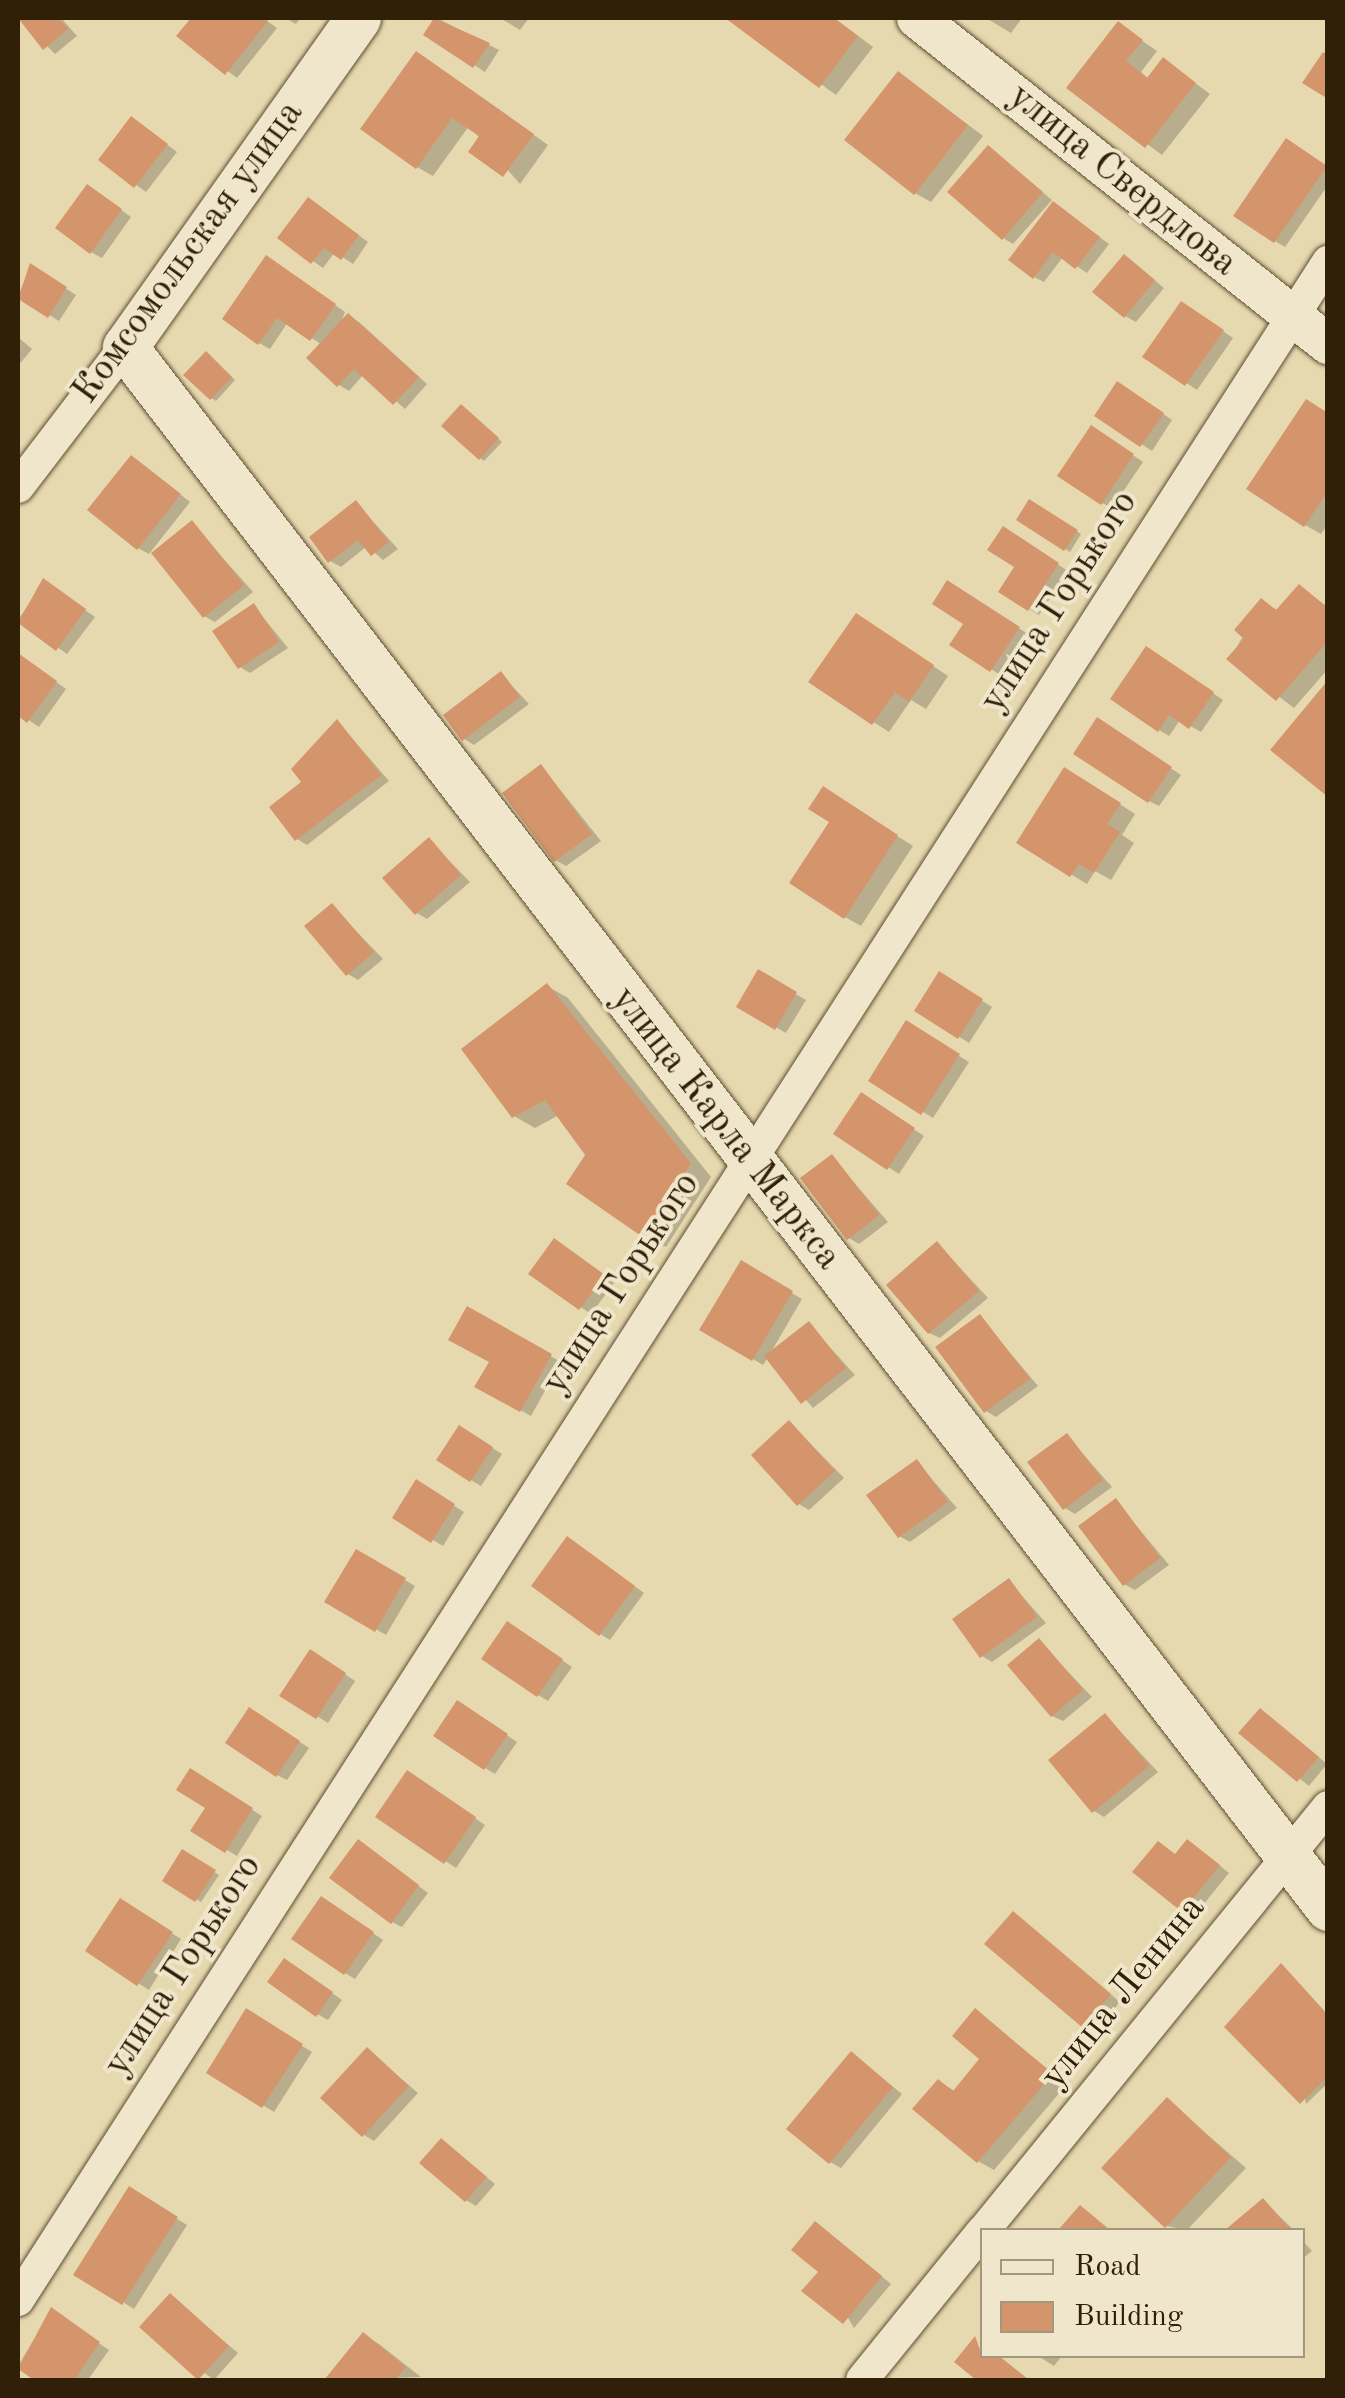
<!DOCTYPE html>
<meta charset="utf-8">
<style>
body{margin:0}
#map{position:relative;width:1345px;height:2398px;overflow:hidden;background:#e7d9af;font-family:"Old Standard TT",serif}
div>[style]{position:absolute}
.shadow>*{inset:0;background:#0003}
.building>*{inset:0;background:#d5956c}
.roads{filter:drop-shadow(0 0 2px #5e4e32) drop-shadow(0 0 2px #5e4e32)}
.minor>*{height:32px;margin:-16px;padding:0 16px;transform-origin:16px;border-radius:16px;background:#efe6cb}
.tertiary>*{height:40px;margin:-20px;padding:0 20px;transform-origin:20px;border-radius:20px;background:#efe6cb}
.secondary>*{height:45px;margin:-22.5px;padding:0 22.5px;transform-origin:22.5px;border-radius:22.5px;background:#efe6cb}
span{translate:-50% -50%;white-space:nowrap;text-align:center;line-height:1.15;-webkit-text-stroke:8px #efe6cb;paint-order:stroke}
.street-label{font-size:38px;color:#312008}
.frame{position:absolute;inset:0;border:20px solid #312008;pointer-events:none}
.legend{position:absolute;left:980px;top:2228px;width:325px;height:130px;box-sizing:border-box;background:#efe6cb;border:2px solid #a3977d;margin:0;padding:12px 18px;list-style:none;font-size:30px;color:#312008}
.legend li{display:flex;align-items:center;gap:20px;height:50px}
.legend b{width:50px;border:2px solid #a3977d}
</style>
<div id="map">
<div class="shadow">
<i style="clip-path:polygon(19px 18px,61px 18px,77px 36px,55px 54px)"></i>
<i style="clip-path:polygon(194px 18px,263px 18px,277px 28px,237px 78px,180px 35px)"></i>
<i style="clip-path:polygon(285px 18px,301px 18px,296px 24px)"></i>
<i style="clip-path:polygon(437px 18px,499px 50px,485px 72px,426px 34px)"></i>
<i style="clip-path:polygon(500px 18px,529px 18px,520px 30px)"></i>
<i style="clip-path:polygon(730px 18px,834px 18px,873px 47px,836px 95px)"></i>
<i style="clip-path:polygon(986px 18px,1022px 18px,1011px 33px)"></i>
<i style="clip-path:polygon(1118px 24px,1157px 51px,1141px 72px,1149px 79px,1164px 60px,1210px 94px,1162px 155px,1070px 87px)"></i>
<i style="clip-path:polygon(433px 63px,548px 145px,520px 184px,469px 126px,433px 176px,417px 167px)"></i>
<i style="clip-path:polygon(914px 84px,983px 136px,931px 202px,915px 193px)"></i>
<i style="clip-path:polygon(142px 126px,177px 152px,146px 192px,101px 160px)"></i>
<i style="clip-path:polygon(1297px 147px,1328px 168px,1328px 185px,1285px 247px,1275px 241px)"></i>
<i style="clip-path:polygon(989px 148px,1052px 200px,1013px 244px,1003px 238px)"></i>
<i style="clip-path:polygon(98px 193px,131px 217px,102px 258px,91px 252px)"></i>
<i style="clip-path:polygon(319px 206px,368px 242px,353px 264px,335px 252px,323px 268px,280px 238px)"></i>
<i style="clip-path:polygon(1064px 211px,1109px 244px,1087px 273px,1063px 257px,1044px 282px,1034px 277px)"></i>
<i style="clip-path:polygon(1134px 263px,1164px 288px,1136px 322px,1125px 316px)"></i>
<i style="clip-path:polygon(277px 264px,345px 312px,340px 325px,348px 316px,359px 322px,427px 384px,405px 409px,364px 374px,349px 391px,339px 385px,322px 345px,288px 322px,270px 349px,259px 343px)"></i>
<i style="clip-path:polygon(31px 266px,76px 295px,59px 321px,18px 296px)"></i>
<i style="clip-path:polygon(1192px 310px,1233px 338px,1197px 390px,1146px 356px)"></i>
<i style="clip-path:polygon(18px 337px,32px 349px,18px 366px)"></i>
<i style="clip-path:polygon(210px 357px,235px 380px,216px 401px,211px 398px)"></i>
<i style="clip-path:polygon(1128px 390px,1172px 420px,1152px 451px,1097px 415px)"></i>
<i style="clip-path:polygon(466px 409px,502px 442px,484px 461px,480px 458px)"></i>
<i style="clip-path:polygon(1328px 415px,1328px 524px,1321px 534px,1305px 525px)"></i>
<i style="clip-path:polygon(1102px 434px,1143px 462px,1112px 508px,1102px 503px)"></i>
<i style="clip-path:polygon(142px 464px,190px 502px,149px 554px,138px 548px)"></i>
<i style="clip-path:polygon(1030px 502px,1081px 534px,1070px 552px,1019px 519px)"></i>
<i style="clip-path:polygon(356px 503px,398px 549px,383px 560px,367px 546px,341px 567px,330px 561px)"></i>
<i style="clip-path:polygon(192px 523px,253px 592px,215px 622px,204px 616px)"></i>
<i style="clip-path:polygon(1014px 536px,1068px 571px,1039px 615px,1001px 591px,1018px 566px)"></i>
<i style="clip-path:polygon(44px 581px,95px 617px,67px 654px,18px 620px)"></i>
<i style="clip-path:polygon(1299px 587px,1328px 607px,1328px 669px,1294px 708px,1230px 659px,1262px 602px,1279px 611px)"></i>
<i style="clip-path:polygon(958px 589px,1028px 634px,1002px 676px,953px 645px,967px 623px)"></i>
<i style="clip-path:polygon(254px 606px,288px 648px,250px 673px,240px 667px)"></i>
<i style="clip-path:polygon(872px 625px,948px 676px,926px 709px,911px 700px,889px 732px,812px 682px)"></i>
<i style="clip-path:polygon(18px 654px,66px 689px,39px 727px,18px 713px)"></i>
<i style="clip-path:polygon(1157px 655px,1223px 700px,1201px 732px,1180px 720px,1169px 736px,1159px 730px)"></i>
<i style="clip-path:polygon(501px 674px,529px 704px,474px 745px,464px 739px)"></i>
<i style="clip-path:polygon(338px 722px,389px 781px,307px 845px,297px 839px,305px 783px)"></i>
<i style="clip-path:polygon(1108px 727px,1181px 775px,1159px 806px,1149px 801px)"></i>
<i style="clip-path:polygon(542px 767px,601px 841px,566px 866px,555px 860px)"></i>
<i style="clip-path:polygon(1081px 779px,1135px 814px,1122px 835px,1134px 843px,1111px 880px,1095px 871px,1087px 884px,1020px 843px)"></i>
<i style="clip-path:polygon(839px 799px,913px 846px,861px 926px,845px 917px)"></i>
<i style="clip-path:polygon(429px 840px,470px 882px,427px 919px,417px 913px)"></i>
<i style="clip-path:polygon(332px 906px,383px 959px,358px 980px,348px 974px)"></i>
<i style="clip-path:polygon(759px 973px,806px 1000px,786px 1033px,739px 1006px)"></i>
<i style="clip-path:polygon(940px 974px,992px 1007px,969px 1043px,917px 1010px)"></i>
<i style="clip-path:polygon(547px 986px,568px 998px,711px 1177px,666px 1247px,645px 1235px,559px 1115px,535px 1128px,514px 1116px)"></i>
<i style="clip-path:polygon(907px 1024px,969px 1062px,933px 1118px,871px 1080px)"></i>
<i style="clip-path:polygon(872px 1102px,924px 1136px,899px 1174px,836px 1133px)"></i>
<i style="clip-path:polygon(832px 1157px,888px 1222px,859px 1244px,849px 1238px)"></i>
<i style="clip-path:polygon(938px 1244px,988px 1298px,940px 1338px,929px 1333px)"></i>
<i style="clip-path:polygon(565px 1247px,614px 1283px,591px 1314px,531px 1273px)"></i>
<i style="clip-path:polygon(742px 1263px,802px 1299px,770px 1354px,809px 1324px,855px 1375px,813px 1408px,768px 1357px,763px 1365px,703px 1329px)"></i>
<i style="clip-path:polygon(468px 1310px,561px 1362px,531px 1416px,478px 1386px,492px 1361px)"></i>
<i style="clip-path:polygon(980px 1317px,1038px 1386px,996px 1417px,986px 1411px)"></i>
<i style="clip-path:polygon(790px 1423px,844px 1478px,809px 1510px,799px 1504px)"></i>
<i style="clip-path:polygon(470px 1434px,502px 1454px,481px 1486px,471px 1480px)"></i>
<i style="clip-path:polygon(1067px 1436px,1112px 1487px,1075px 1514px,1065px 1508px)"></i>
<i style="clip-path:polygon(917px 1462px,957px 1508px,910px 1542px,899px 1536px)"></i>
<i style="clip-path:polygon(417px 1483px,464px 1512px,443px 1546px,395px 1517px)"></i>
<i style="clip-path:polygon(1116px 1501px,1169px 1565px,1135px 1590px,1124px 1584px)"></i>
<i style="clip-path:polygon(578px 1545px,644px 1593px,610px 1640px,600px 1634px)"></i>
<i style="clip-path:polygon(357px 1552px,415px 1586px,386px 1635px,328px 1601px)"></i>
<i style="clip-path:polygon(1009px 1581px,1046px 1623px,992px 1662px,982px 1656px)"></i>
<i style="clip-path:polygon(518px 1630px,572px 1667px,548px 1701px,538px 1695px)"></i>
<i style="clip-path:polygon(1039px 1641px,1092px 1697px,1063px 1721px,1052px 1716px)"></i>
<i style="clip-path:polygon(321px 1658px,355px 1681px,328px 1723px,283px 1695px)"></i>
<i style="clip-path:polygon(468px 1709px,517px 1742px,495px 1774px,485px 1768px)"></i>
<i style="clip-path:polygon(260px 1716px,309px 1748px,287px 1780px,277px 1775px)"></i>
<i style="clip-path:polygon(1106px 1716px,1158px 1772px,1104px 1817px,1094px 1811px)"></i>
<i style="clip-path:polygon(1270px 1717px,1327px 1764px,1309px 1786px,1242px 1733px)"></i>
<i style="clip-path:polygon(191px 1771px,262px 1816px,237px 1856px,194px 1830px,208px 1807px)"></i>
<i style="clip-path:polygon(418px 1779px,485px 1825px,456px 1868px,378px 1817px)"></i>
<i style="clip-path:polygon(1198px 1848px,1229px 1873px,1194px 1916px,1184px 1910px,1176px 1856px)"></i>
<i style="clip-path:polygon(369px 1849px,428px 1893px,402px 1927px,392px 1922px)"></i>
<i style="clip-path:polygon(183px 1852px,219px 1875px,201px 1902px,165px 1880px)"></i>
<i style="clip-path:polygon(121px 1901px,181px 1939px,149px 1990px,88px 1951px)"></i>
<i style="clip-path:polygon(332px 1905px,383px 1940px,355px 1979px,345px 1973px)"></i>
<i style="clip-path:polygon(1013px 1914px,1120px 2002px,1094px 2032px,1084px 2026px)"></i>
<i style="clip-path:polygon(1282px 1966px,1328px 2015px,1328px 2083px,1306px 2104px)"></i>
<i style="clip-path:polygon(295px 1967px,342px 2000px,328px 2020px,317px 2014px)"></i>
<i style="clip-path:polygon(247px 2012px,312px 2052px,274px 2112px,209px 2072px)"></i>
<i style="clip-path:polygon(976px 2012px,1067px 2084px,994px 2170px,978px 2161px,939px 2082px,955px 2091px,983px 2059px)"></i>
<i style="clip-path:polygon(367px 2050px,418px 2093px,374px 2141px,364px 2135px)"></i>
<i style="clip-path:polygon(861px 2061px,902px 2094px,841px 2168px,830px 2162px)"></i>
<i style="clip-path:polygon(1167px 2100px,1246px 2168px,1187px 2230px,1167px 2226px)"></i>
<i style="clip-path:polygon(442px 2141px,495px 2184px,476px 2206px,466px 2200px)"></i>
<i style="clip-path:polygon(130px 2190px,187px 2225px,134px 2309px,77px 2274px)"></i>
<i style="clip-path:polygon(1263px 2201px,1294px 2230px,1229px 2230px)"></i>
<i style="clip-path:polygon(825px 2230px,891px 2284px,854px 2328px,821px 2271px)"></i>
<i style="clip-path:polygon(1302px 2240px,1312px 2251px,1302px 2259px)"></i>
<i style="clip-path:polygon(170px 2296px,238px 2353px,214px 2380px,143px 2327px)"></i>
<i style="clip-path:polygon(51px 2311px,109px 2350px,88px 2380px,38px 2380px,18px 2366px)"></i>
<i style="clip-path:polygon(363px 2335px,379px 2344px,421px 2377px,327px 2380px)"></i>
<i style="clip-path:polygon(976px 2339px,982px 2356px,999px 2356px,1029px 2380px,980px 2380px,957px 2361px)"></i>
<i style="clip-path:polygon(1038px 2356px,1062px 2356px,1054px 2366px)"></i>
</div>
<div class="building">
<i style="clip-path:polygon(18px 18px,58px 18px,68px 29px,43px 50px)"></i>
<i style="clip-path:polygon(191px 18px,264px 18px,268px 21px,225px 75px,176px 36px)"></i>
<i style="clip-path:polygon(434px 18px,490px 43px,473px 68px,423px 35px)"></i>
<i style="clip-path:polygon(725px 18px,834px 18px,858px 36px,819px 88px)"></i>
<i style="clip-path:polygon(1118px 21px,1143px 40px,1126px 61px,1147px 78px,1163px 57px,1196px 83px,1145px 148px,1066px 88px)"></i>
<i style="clip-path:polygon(416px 51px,534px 134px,503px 177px,468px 152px,479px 136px,452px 118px,416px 169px,360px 129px)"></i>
<i style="clip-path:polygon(1323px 52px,1328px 55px,1328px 99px,1302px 83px)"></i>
<i style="clip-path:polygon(898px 71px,968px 125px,914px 195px,844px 140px)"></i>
<i style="clip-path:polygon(131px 116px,168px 144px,134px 188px,98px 160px)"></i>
<i style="clip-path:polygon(1286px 138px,1327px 166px,1274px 243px,1233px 216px)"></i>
<i style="clip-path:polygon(988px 145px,1043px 192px,1002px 240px,947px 192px)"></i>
<i style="clip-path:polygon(87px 184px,122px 209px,90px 254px,55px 228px)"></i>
<i style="clip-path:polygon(308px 197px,359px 235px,341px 260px,324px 248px,311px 264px,277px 238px)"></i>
<i style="clip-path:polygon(1053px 201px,1100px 237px,1075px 269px,1053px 252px,1033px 279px,1008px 260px)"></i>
<i style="clip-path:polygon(1124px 254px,1155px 280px,1124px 318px,1092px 292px)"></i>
<i style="clip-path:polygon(266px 255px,336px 304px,310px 341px,277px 318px,258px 345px,222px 319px)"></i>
<i style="clip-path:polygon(30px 263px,67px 287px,48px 318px,18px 299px)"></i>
<i style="clip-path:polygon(1181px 301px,1224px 330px,1185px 386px,1142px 357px)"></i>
<i style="clip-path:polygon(348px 313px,419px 377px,393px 405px,354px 369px,337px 387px,306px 358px)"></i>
<i style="clip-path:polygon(206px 351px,232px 377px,210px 400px,183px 375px)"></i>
<i style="clip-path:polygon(1117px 381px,1164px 413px,1140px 447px,1094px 416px)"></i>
<i style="clip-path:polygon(1306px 399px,1328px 413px,1328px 491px,1304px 527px,1246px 489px)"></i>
<i style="clip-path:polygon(461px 404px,499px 438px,479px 460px,441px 426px)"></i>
<i style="clip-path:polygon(1091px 425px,1134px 454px,1101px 505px,1057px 476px)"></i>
<i style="clip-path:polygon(131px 455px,181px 494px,137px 550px,87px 510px)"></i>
<i style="clip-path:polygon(1029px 499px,1078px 530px,1064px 551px,1016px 520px)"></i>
<i style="clip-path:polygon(356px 500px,389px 542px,371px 556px,358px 540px,328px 563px,309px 537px)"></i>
<i style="clip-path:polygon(192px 520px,244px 585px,203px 618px,151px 553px)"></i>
<i style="clip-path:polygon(1003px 526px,1059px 563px,1028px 611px,998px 592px,1014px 567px,987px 550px)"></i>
<i style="clip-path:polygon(43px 578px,86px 609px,56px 651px,18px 623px)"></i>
<i style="clip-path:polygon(947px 580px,1020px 627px,990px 672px,949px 645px,963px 624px,932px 604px)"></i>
<i style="clip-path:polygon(1299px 584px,1328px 608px,1328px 641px,1276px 701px,1226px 659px,1244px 639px,1234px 630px,1261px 598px,1276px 610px)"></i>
<i style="clip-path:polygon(254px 603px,279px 642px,238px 669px,212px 631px)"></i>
<i style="clip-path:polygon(856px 613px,934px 665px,909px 702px,895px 692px,872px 725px,808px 682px)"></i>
<i style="clip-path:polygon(1146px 646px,1214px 692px,1189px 729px,1169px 715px,1158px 732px,1110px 699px)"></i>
<i style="clip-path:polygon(18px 653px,57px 681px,27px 723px,18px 716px)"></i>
<i style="clip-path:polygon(501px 671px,520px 697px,462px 741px,443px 715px)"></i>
<i style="clip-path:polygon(1328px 680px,1328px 797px,1270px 750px)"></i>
<i style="clip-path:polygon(1097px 717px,1172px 767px,1148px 803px,1073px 754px)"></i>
<i style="clip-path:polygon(337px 719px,381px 775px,295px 841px,269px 807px,301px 782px,291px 769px)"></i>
<i style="clip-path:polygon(541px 764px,592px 834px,554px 862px,502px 793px)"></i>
<i style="clip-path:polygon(1064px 767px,1121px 803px,1107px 824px,1120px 832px,1094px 873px,1079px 864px,1070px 877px,1016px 843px)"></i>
<i style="clip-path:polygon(823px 786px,898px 835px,844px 919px,789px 883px,829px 822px,808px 809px)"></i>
<i style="clip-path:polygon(429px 837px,461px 875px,415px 915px,382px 878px)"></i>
<i style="clip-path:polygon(332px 903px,374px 952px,346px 976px,304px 926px)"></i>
<i style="clip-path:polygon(758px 969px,797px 992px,775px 1030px,736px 1007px)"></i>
<i style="clip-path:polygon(939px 971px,983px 999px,958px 1039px,914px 1011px)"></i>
<i style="clip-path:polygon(547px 983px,691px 1163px,644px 1238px,566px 1184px,585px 1155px,545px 1100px,512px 1118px,461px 1049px)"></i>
<i style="clip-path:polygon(906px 1020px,960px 1054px,921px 1115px,868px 1081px)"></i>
<i style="clip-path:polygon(861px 1092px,915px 1128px,887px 1170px,833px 1134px)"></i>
<i style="clip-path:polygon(832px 1154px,879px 1215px,847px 1240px,800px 1178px)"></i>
<i style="clip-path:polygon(554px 1238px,605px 1275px,579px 1310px,528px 1274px)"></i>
<i style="clip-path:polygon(937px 1241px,979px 1291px,928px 1334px,886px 1285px)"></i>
<i style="clip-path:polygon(741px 1260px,793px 1291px,752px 1361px,699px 1330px)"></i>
<i style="clip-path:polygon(467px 1306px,552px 1354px,520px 1412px,474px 1387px,489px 1362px,448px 1340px)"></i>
<i style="clip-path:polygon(980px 1314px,1030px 1379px,984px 1413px,935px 1347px)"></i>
<i style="clip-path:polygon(809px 1321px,846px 1368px,801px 1404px,764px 1356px)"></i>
<i style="clip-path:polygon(789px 1420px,835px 1471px,797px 1506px,751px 1455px)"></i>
<i style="clip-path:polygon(459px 1425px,493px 1447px,470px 1482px,436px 1460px)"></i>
<i style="clip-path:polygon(1067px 1433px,1103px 1480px,1063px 1510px,1027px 1462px)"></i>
<i style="clip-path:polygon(917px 1459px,948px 1502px,898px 1538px,866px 1495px)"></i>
<i style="clip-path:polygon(416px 1479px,455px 1504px,431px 1543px,392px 1518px)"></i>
<i style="clip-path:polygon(1116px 1498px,1160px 1558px,1123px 1586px,1078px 1526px)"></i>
<i style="clip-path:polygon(567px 1536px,635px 1586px,599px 1636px,531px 1586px)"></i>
<i style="clip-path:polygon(356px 1549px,406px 1578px,375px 1632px,324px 1602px)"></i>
<i style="clip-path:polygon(1009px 1578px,1037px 1617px,980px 1658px,952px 1619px)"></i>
<i style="clip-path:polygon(507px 1621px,563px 1659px,537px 1697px,481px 1659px)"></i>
<i style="clip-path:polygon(1039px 1638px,1083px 1690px,1051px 1717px,1007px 1665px)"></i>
<i style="clip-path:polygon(310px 1649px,346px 1673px,316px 1719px,279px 1696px)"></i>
<i style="clip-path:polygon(457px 1700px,508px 1734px,484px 1770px,433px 1736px)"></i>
<i style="clip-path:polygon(249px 1707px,300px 1741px,276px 1777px,225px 1743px)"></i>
<i style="clip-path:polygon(1260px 1708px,1319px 1757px,1297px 1782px,1238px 1733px)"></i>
<i style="clip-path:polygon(1105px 1713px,1149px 1766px,1092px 1813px,1048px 1760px)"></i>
<i style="clip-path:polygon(190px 1768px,253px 1808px,225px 1853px,190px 1831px,205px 1808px,176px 1790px)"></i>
<i style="clip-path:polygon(407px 1770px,476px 1817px,444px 1864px,375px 1817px)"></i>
<i style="clip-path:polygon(358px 1839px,419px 1885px,391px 1924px,329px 1878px)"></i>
<i style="clip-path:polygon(1187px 1839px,1220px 1865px,1182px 1912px,1132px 1872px,1158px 1841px,1175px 1854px)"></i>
<i style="clip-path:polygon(182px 1849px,216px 1870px,195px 1902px,162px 1881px)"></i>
<i style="clip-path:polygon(321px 1896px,374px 1932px,344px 1975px,291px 1939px)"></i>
<i style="clip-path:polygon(120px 1898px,173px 1932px,137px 1986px,85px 1951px)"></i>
<i style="clip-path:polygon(1013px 1911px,1111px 1994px,1083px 2028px,984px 1944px)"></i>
<i style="clip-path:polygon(284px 1958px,333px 1992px,316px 2017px,267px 1982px)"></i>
<i style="clip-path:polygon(1281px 1963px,1328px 2015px,1328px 2076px,1300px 2104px,1224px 2027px)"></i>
<i style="clip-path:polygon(246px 2008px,303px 2044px,262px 2108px,206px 2073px)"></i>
<i style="clip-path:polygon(975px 2008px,1053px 2074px,977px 2163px,912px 2109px,938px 2079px,953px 2091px,979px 2059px,952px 2036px)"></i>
<i style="clip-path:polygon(367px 2047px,409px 2086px,362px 2137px,320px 2098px)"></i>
<i style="clip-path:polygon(851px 2051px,893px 2087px,829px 2164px,786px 2129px)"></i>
<i style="clip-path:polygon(1167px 2097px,1231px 2157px,1165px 2228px,1101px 2168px)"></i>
<i style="clip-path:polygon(441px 2138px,487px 2177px,465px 2202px,419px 2163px)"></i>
<i style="clip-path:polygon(129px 2186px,178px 2217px,122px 2305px,73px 2275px)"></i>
<i style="clip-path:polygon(1263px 2198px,1291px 2230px,1225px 2230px)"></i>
<i style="clip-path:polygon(1080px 2205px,1110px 2230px,1058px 2230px)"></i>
<i style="clip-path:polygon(815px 2221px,882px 2276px,843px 2324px,801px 2291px,818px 2272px,791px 2250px)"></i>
<i style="clip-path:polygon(170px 2293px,229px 2346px,198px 2380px,139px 2327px)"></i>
<i style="clip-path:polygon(51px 2307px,100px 2342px,74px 2380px,34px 2380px,18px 2369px)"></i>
<i style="clip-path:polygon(363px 2332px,406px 2367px,395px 2380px,324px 2380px)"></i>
<i style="clip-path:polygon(975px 2336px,982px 2356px,999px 2356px,1029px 2380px,976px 2380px,954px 2362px)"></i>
</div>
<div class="roads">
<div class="minor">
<i style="left:18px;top:487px;width:176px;rotate:-52.6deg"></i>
<i style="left:984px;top:2230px;width:545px;rotate:-50.88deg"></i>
<i style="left:18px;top:2300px;width:2423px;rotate:-57.27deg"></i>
<i style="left:862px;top:2380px;width:191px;rotate:-51deg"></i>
</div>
<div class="tertiary">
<i style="left:917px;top:18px;width:525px;rotate:38.42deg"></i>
</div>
<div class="secondary">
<i style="left:358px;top:18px;width:403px;rotate:125.3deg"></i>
<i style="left:125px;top:347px;width:1971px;rotate:52.38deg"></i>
</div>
</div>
<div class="street-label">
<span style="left:1122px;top:181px;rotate:39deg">улица Свердлова</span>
<span style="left:189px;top:253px;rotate:-54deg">Комсомольская улица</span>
<span style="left:1060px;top:602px;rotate:-57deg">улица Горького</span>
<span style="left:725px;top:1129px;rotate:52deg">улица Карла Маркса</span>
<span style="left:622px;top:1284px;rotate:-57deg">улица Горького</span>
<span style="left:184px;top:1966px;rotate:-57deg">улица Горького</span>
<span style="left:1124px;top:1993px;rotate:-51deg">улица Ленина</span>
</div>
<div class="frame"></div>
<ul class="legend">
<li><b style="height:12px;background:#efe6cb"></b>Road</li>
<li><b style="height:28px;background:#d5956c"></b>Building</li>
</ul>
</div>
